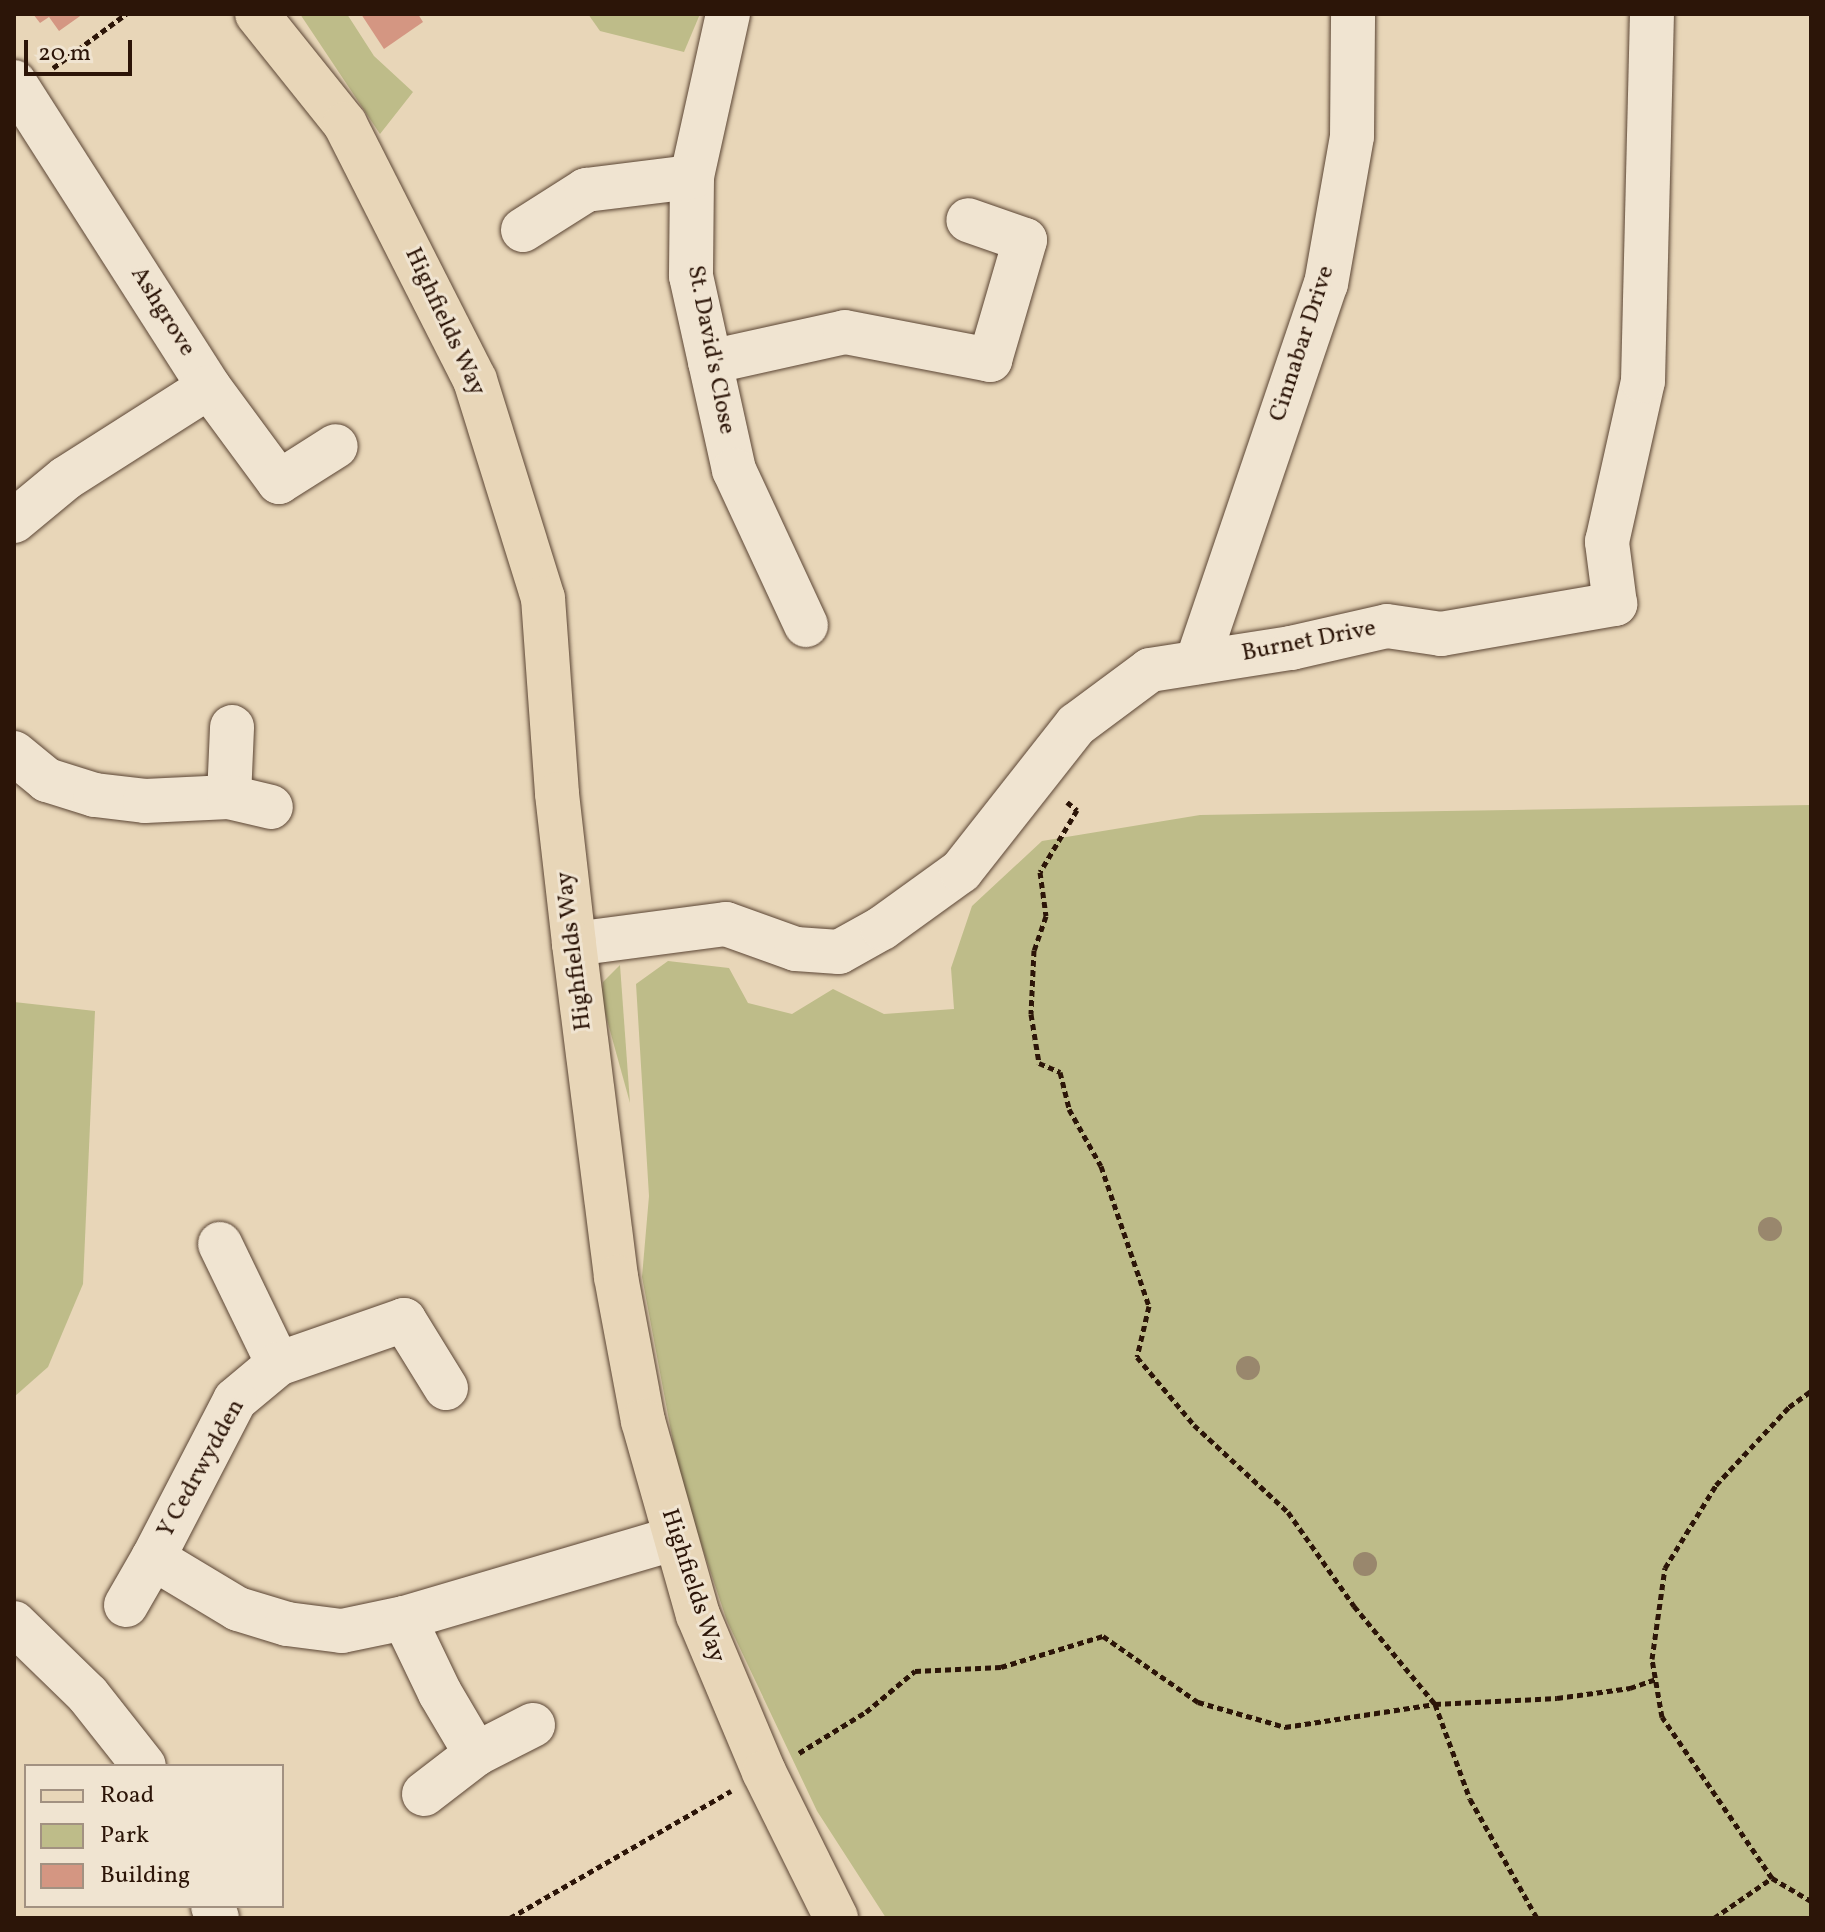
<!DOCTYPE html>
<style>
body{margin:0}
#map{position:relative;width:1825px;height:1932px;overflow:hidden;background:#e8d6b8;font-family:Vollkorn,serif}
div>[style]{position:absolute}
.green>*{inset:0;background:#bebc89}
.building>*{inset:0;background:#d49682}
.path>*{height:5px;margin-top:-2.5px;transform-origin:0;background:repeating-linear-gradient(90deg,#2c1508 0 6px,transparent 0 10px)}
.roads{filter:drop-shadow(0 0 2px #5b4534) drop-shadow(0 0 2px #5b4534)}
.minor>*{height:44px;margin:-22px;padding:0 22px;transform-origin:22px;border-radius:22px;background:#f0e4d1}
.major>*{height:44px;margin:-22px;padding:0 22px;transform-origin:22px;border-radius:22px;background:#e8d6b8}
.trees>*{width:24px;height:24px;margin:-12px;border-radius:50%;background:#99876d}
span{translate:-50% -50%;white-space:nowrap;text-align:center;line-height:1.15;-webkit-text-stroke:6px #f0e4d1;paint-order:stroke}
.street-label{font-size:24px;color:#2c1508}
.frame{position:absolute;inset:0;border:16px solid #2c1508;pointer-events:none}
.legend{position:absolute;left:24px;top:1764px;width:260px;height:144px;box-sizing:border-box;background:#f0e4d1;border:2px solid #a29181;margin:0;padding:10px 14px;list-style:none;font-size:24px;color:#2c1508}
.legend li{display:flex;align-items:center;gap:16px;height:40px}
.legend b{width:40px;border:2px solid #a29181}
.scale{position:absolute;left:24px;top:40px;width:108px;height:36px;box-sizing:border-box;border:4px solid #2c1508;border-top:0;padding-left:10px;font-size:24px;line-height:28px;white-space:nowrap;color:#2c1508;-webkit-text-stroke:6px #f0e4d1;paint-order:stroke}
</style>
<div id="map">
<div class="green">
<i style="clip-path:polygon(300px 14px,347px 14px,374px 56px,413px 92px,380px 134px)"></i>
<i style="clip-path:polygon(588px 14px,700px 14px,684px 52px,600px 31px)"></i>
<i style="clip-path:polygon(1811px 805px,1811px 1918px,886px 1918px,817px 1811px,727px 1621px,681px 1484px,642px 1277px,649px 1196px,636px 984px,668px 961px,729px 968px,748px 1003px,792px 1014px,833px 989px,884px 1014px,954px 1009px,951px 968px,972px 906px,1042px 841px,1200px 815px)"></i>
<i style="clip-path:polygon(620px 965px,630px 1103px,601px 998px,603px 982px)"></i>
<i style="clip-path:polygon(14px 1002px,95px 1011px,83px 1284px,48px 1367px,14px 1397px)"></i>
</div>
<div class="building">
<i style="clip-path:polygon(33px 14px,83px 14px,59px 31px,49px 17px,40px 23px)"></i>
<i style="clip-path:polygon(361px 14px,418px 14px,423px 22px,384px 49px)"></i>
</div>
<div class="path">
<i style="left:53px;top:68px;width:91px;rotate:-36.5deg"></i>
<i style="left:1067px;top:802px;width:13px;rotate:39deg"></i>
<i style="left:1077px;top:810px;width:72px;rotate:120.8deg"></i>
<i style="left:1040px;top:872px;width:44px;rotate:82.2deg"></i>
<i style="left:1046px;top:916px;width:36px;rotate:109deg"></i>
<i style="left:1034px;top:950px;width:64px;rotate:92.7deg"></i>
<i style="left:1031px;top:1014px;width:50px;rotate:80.7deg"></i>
<i style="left:1039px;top:1063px;width:23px;rotate:23deg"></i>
<i style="left:1060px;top:1072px;width:38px;rotate:76deg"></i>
<i style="left:1069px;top:1109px;width:65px;rotate:60.7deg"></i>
<i style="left:1101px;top:1166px;width:148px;rotate:71.1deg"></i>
<i style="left:1149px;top:1306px;width:52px;rotate:103.2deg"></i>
<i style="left:1137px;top:1357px;width:89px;rotate:50deg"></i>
<i style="left:1194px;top:1425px;width:128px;rotate:42.8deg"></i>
<i style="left:1288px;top:1512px;width:115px;rotate:54.9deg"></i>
<i style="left:1354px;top:1606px;width:127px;rotate:50.4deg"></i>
<i style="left:1435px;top:1704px;width:101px;rotate:69.8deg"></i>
<i style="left:1470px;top:1799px;width:137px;rotate:60.6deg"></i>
<i style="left:799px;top:1753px;width:79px;rotate:-31.5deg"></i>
<i style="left:866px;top:1712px;width:64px;rotate:-39.9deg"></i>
<i style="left:915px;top:1671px;width:86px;rotate:-2.7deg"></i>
<i style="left:1001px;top:1667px;width:107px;rotate:-16.9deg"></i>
<i style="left:1103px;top:1636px;width:116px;rotate:34.8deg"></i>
<i style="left:1198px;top:1702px;width:91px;rotate:16deg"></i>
<i style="left:1285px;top:1727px;width:152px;rotate:-8.7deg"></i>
<i style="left:1435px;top:1704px;width:122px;rotate:-2.8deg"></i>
<i style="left:1557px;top:1698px;width:74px;rotate:-7.8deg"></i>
<i style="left:1630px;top:1688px;width:28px;rotate:-19deg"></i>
<i style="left:1772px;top:1878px;width:45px;rotate:30.5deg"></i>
<i style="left:510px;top:1918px;width:255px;rotate:-29.9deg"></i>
<i style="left:1714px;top:1918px;width:70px;rotate:-34.6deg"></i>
<i style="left:1772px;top:1878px;width:195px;rotate:-124.3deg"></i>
<i style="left:1662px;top:1717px;width:59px;rotate:-99.8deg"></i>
<i style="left:1652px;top:1659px;width:92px;rotate:-81.9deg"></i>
<i style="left:1665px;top:1568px;width:97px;rotate:-58.4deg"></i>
<i style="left:1716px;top:1485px;width:107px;rotate:-46.9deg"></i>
<i style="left:1789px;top:1407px;width:27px;rotate:-36deg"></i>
</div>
<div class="roads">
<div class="minor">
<i style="left:728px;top:14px;width:167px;rotate:102.5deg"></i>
<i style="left:692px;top:177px;width:99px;rotate:90.6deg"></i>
<i style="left:691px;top:276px;width:199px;rotate:77.5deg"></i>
<i style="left:734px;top:470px;width:171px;rotate:65.1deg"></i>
<i style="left:14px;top:82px;width:362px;rotate:57.4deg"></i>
<i style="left:209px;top:387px;width:118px;rotate:53.6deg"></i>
<i style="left:279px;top:482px;width:67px;rotate:-32.3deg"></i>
<i style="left:523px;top:230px;width:75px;rotate:-32.4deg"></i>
<i style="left:586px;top:190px;width:107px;rotate:-7deg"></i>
<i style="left:710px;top:362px;width:138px;rotate:-12.5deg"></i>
<i style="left:845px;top:332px;width:148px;rotate:10.9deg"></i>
<i style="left:990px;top:360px;width:125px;rotate:-73.7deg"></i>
<i style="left:1025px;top:240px;width:60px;rotate:-160.7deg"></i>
<i style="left:14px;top:521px;width:67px;rotate:-39.6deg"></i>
<i style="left:66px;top:478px;width:169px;rotate:-32.5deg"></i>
<i style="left:1197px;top:662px;width:399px;rotate:-71.2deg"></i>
<i style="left:1326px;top:284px;width:150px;rotate:-80deg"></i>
<i style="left:1352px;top:136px;width:122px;rotate:-89.5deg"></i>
<i style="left:14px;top:753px;width:43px;rotate:39.3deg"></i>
<i style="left:47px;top:780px;width:50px;rotate:17.4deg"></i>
<i style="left:95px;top:795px;width:50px;rotate:6.8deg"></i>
<i style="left:145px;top:801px;width:84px;rotate:-2.7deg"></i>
<i style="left:229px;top:797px;width:70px;rotate:-87.5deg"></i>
<i style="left:229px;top:797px;width:43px;rotate:13.4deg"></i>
<i style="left:574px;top:944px;width:153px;rotate:-7.5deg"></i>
<i style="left:726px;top:924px;width:74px;rotate:19.7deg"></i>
<i style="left:796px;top:949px;width:43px;rotate:4deg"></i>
<i style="left:839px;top:952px;width:49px;rotate:-29.2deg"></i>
<i style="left:882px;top:928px;width:97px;rotate:-35.8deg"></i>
<i style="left:961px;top:871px;width:186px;rotate:-51.8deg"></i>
<i style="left:1076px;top:725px;width:92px;rotate:-36.6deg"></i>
<i style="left:1150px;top:670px;width:143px;rotate:-8.9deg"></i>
<i style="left:1291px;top:648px;width:98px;rotate:-12.9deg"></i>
<i style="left:1387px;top:626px;width:55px;rotate:8.4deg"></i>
<i style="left:1441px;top:634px;width:177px;rotate:-9.8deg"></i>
<i style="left:1615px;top:604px;width:63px;rotate:-97.4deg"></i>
<i style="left:1607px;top:542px;width:165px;rotate:-77.4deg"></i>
<i style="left:1643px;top:381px;width:367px;rotate:-88.6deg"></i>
<i style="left:220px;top:1244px;width:133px;rotate:64.2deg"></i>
<i style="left:446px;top:1388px;width:80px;rotate:-121.7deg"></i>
<i style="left:404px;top:1320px;width:133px;rotate:160.8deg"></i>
<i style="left:278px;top:1364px;width:56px;rotate:140.1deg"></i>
<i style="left:235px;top:1400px;width:178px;rotate:117.4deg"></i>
<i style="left:153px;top:1558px;width:99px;rotate:31deg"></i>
<i style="left:238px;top:1609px;width:51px;rotate:17deg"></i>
<i style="left:287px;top:1624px;width:55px;rotate:7.3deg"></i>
<i style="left:342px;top:1631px;width:63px;rotate:-11.8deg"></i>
<i style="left:404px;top:1618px;width:283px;rotate:-16.4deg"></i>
<i style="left:126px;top:1605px;width:54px;rotate:-60.1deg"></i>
<i style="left:404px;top:1618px;width:83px;rotate:64.4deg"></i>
<i style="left:440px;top:1693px;width:71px;rotate:59.5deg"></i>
<i style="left:476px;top:1754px;width:64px;rotate:-27deg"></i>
<i style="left:14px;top:1623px;width:103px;rotate:44.2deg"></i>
<i style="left:88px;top:1695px;width:90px;rotate:51.7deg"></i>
<i style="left:424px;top:1794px;width:66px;rotate:-37.6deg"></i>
<i style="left:213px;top:1906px;width:13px;rotate:72deg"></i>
</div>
<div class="major">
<i style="left:257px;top:14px;width:141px;rotate:51.3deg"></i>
<i style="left:345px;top:124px;width:287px;rotate:63.1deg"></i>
<i style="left:475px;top:380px;width:228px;rotate:72.7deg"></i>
<i style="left:543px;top:598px;width:196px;rotate:85.9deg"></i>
<i style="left:557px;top:794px;width:151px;rotate:83.5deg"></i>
<i style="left:574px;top:944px;width:336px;rotate:82.8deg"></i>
<i style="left:616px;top:1277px;width:147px;rotate:79.4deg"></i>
<i style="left:643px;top:1421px;width:202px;rotate:74.2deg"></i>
<i style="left:698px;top:1615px;width:170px;rotate:67.2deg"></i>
<i style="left:764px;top:1772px;width:163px;rotate:63.7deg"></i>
</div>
</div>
<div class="trees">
<i style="left:1770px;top:1229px"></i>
<i style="left:1248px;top:1368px"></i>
<i style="left:1365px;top:1564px"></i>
</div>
<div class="street-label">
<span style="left:162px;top:312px;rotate:58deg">Ashgrove</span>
<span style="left:444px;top:322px;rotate:65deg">Highfields Way</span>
<span style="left:1303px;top:344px;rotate:-72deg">Cinnabar Drive</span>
<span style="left:710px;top:350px;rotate:79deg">St. David's Close</span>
<span style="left:1309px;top:642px;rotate:-11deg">Burnet Drive</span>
<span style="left:575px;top:951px;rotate:-97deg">Highfields Way</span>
<span style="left:202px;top:1469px;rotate:-61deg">Y Cedrwydden</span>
<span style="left:692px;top:1586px;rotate:72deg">Highfields Way</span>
</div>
<div class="frame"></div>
<ul class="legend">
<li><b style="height:10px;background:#e8d6b8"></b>Road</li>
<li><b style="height:22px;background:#bebc89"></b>Park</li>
<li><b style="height:22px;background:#d49682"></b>Building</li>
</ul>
<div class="scale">20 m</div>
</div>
